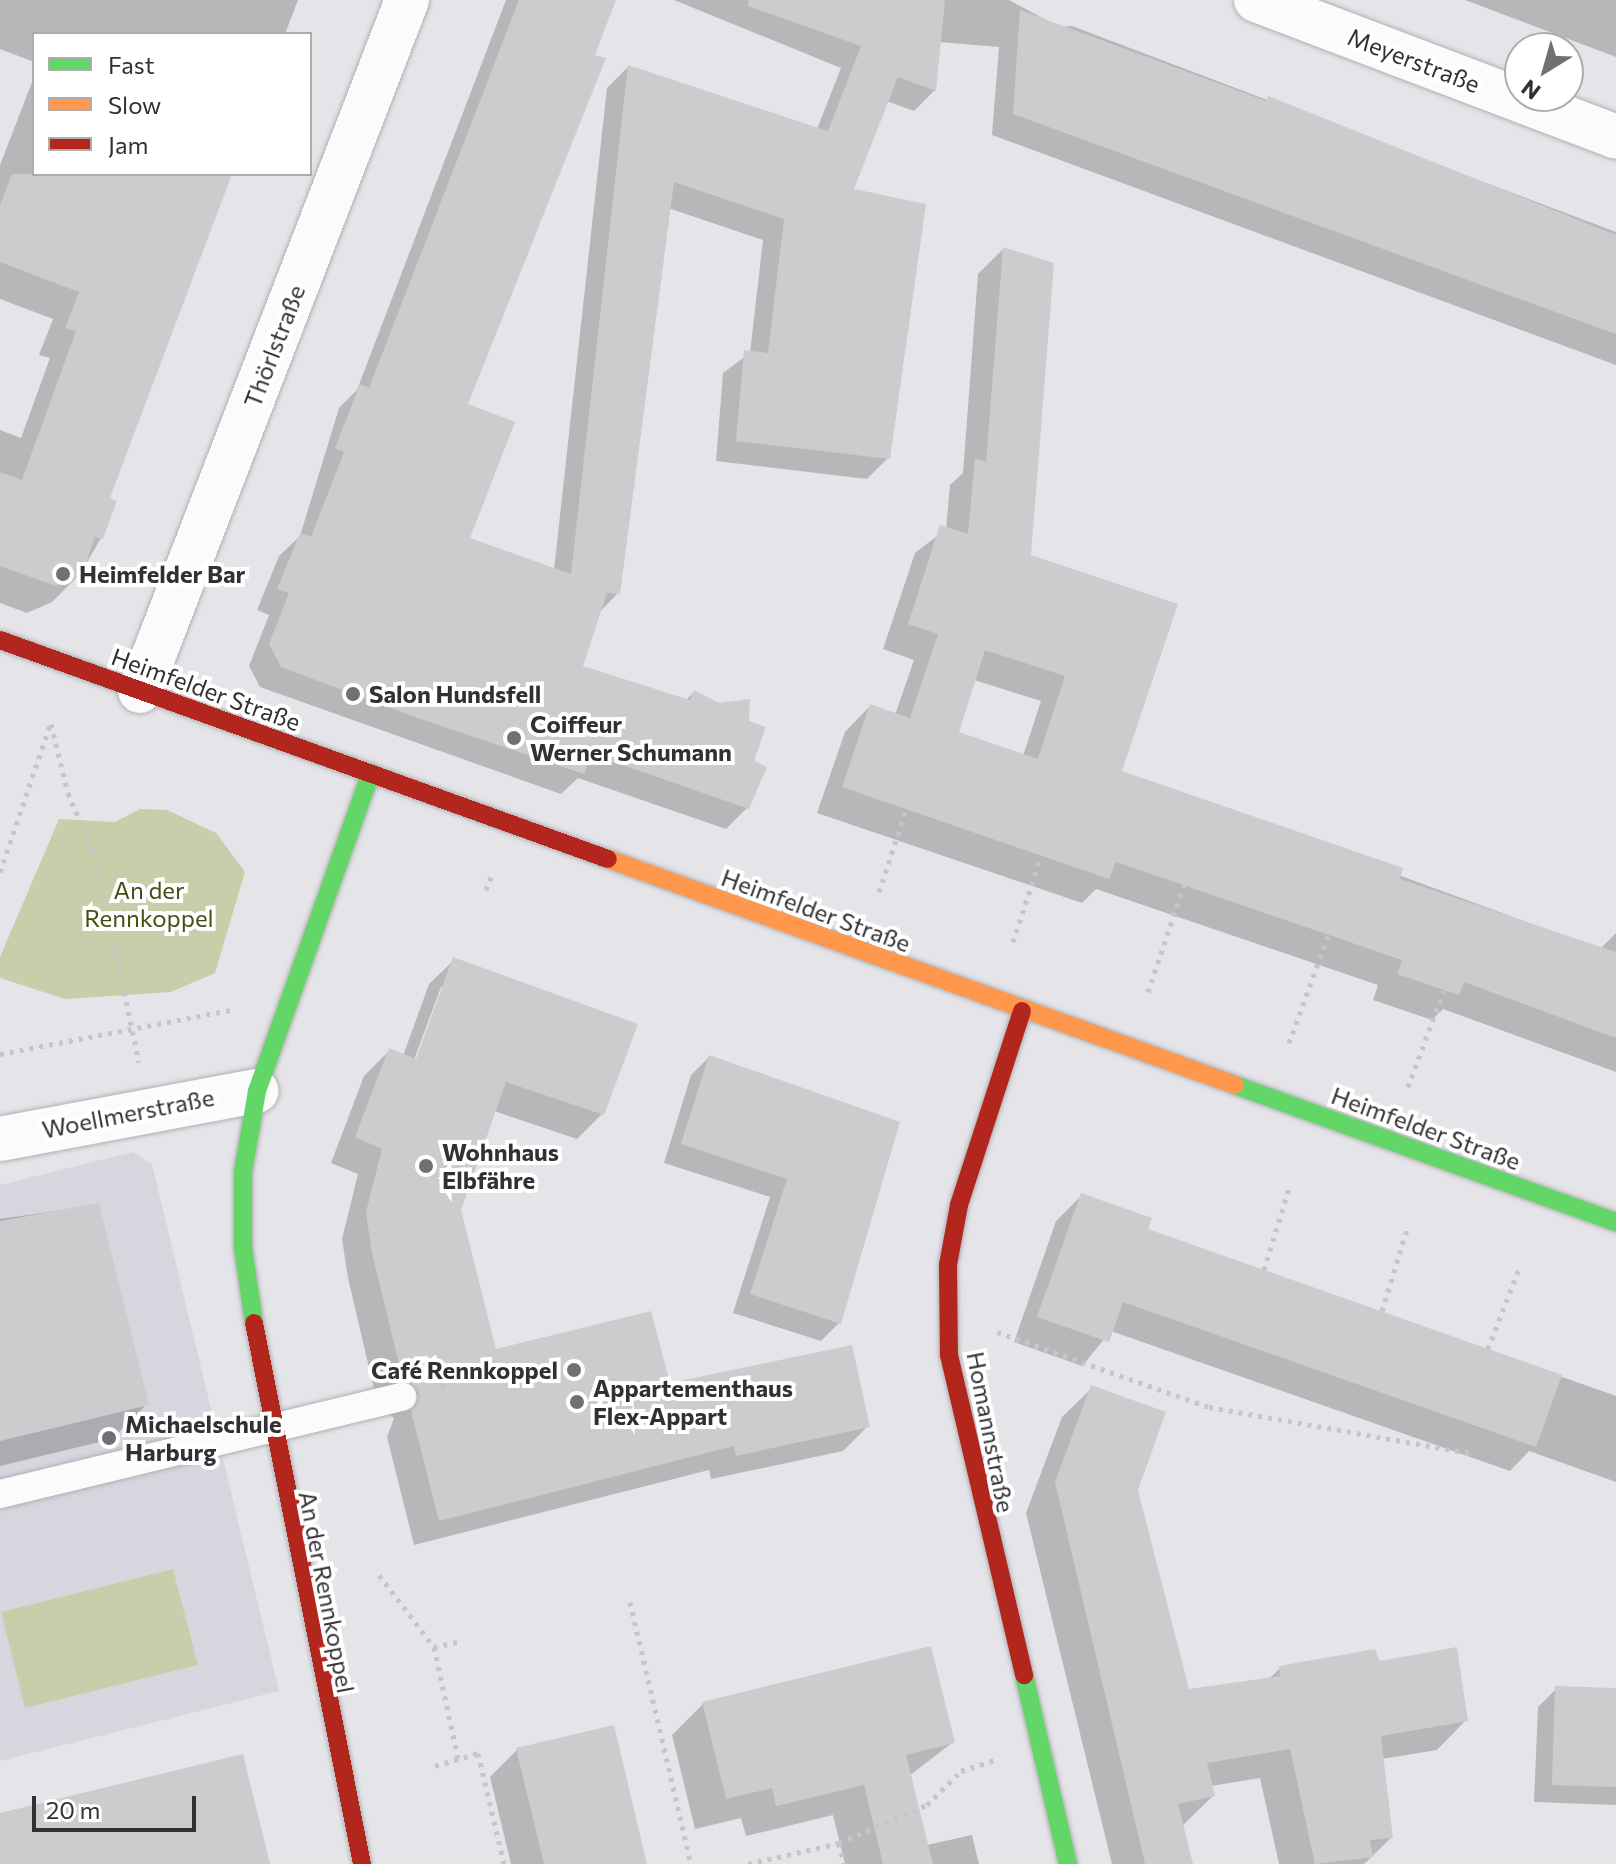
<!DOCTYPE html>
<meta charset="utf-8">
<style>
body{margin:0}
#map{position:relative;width:1616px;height:1864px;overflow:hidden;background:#e5e5e9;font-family:Commissioner,sans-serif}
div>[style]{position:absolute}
.built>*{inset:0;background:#d6d6df}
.green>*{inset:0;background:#cacdaa}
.shadow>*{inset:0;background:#0003}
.building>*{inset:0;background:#cdcbce}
.path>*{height:5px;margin-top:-2.5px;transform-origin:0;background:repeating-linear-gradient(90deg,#c6c6c9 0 4px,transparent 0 10px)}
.roads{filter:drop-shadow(0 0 2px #b0b1b4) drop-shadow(0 0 2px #b0b1b4)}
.lane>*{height:28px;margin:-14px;padding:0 14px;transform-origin:14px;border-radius:14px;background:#fbfbfc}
.street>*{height:44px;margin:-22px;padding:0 22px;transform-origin:22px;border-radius:22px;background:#fbfbfc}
.fast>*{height:18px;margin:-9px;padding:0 9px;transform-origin:9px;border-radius:9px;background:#63d668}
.slow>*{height:18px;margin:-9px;padding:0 9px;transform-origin:9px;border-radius:9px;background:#ff974d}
.jam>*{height:18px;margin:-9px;padding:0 9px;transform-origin:9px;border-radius:9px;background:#b3261e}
.dots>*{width:22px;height:22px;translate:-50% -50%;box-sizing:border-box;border:4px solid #fff;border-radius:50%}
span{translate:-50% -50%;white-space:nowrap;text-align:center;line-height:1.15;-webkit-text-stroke:8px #fff;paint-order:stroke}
.street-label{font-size:24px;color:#313134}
.poi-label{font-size:24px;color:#313134;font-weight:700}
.left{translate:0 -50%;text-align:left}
.right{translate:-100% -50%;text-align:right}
.park-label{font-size:24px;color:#484b12}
.legend{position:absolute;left:32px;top:32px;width:280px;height:144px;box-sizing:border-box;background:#fff;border:2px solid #adadae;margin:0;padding:10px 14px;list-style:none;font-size:24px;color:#313134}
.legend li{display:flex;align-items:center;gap:16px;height:40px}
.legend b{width:40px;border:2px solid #adadae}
.north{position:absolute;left:1504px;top:32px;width:80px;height:80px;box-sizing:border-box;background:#fff;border:2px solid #adadae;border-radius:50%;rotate:217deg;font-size:22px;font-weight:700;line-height:32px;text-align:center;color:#313134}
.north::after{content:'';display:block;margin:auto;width:28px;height:36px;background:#707073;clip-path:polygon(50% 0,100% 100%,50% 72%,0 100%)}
.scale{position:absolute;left:32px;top:1796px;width:164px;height:36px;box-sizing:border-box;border:4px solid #313134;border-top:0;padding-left:10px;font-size:24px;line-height:28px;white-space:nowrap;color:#313134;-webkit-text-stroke:6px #fff;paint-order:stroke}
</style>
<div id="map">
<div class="built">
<i style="clip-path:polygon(133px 1152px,152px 1164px,279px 1691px,0 1761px,0 1185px)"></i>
</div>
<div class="green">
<i style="clip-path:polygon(140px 809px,167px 810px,216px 833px,245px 872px,215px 973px,171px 992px,65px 999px,0 978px,0 957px,59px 819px,115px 822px)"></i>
<i style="clip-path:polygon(173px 1569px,198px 1665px,25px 1708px,1px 1612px)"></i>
</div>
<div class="shadow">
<i style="clip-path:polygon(0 0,298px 0,285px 34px,34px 34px,34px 62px,0 49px)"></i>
<i style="clip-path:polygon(506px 0,614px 0,466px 405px,468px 539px,554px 570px,607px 88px,628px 67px,817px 129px,841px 68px,674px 0,1009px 0,1059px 27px,1072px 26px,1616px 232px,1616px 365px,992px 135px,999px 47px,939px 42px,935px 90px,914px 111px,886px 101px,851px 190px,888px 458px,867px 479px,716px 461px,723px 373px,750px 353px,763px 240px,668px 208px,618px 593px,598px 614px,580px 667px,686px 700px,694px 692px,751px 762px,747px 808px,726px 829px,578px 778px,561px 794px,260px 687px,249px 666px,269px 615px,257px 610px,279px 556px,300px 536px,339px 408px,357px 390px)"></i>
<i style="clip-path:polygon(1465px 0,1616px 0,1616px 57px)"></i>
<i style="clip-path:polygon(34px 77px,34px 174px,231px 174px,107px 499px,101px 538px,80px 574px,52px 602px,27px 613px,0 603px,0 430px,21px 438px,50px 358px,39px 355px,53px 319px,0 299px,0 165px)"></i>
<i style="clip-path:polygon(evenodd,1003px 249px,1029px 557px,1120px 773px,1600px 949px,1616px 933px,1616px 1072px,1443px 1009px,1432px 1020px,1373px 1000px,1378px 985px,1096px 889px,1082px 903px,817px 813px,845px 732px,870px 706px,895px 715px,914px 660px,883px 649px,915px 553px,946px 529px,950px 485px,963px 473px,978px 274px,1003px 249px,974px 680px,1041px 701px,1023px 756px,957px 733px,974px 680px)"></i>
<i style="clip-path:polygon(evenodd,454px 960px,602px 1114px,577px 1139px,494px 1111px,459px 1210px,495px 1352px,868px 1426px,843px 1451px,711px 1479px,709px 1470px,414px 1545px,387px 1437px,394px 1418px,378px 1406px,348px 1278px,342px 1239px,358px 1174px,331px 1163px,364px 1076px,389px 1051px,403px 1056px,429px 984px,454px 960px,441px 987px,445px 987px,415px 1069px,411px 1068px,441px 987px)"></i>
<i style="clip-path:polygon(709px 1057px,898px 1123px,839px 1323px,821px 1341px,733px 1313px,770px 1197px,664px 1163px,691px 1075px)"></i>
<i style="clip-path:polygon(1081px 1196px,1145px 1230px,1616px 1396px,1616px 1482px,1529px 1451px,1510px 1471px,1111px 1331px,1082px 1366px,1014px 1342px,1056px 1221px)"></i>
<i style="clip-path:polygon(97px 1205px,147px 1404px,112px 1439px,0 1466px,0 1219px)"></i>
<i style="clip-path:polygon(1092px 1388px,1136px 1490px,1187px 1692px,1268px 1680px,1280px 1668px,1379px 1664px,1466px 1720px,1437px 1750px,1382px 1759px,1391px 1838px,1364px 1864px,1279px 1864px,1260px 1778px,1211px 1786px,1213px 1796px,1183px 1825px,1190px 1864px,1112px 1864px,1026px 1513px,1062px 1417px)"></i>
<i style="clip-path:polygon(1556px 1689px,1616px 1691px,1616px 1805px,1534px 1802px,1538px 1707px)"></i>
<i style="clip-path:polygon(703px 1704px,952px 1743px,909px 1776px,927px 1845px,972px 1835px,979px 1864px,845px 1864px,833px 1815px,746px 1836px,741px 1818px,695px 1829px,672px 1735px)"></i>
<i style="clip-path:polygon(517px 1750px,645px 1864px,511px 1864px,490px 1777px)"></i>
</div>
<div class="building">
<i style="clip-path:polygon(519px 0,616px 0,595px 55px,606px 58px,468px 404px,515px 422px,470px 538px,571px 574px,628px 65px,828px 131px,861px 46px,748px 6px,749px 0,945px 0,936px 91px,898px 77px,854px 189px,926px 204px,890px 459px,736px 441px,744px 350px,768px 353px,784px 219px,674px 182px,620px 594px,607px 593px,583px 666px,690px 700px,694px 690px,719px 703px,750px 699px,749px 721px,766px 727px,754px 761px,767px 767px,749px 809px,591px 754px,584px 774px,415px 717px,281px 667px,269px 644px,289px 593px,277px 589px,300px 533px,311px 537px,344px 452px,335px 448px,360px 384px,369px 388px)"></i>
<i style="clip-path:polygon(1020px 10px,1266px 101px,1268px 96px,1616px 235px,1616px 334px,1013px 114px)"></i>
<i style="clip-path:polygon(12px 174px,232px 174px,110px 498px,117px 501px,103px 539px,95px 537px,82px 575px,56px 586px,0 566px,0 472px,22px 480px,76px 331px,65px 328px,79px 292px,0 262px,0 205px)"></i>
<i style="clip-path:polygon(evenodd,1003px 247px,1054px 263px,1031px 555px,1178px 604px,1122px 771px,1403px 868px,1400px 879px,1616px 952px,1616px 1038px,1464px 982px,1459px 995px,1397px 974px,1402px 960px,1116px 862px,1109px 879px,842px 787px,870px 704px,910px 718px,938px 634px,908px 624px,940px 525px,968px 534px,975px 458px,986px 462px,1003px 247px,985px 650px,1065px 676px,1038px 759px,959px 732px,985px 650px)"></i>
<i style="clip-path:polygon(453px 957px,638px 1024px,604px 1115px,506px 1082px,461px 1210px,496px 1349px,651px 1311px,670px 1383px,852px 1345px,870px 1427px,736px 1456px,734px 1446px,439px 1521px,411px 1411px,418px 1392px,403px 1380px,372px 1253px,366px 1212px,382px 1149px,355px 1137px,389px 1048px,416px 1059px)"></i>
<i style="clip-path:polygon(709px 1055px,900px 1122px,841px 1324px,750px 1294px,787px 1179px,681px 1144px)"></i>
<i style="clip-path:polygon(1081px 1193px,1152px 1218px,1148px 1229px,1562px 1375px,1536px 1447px,1123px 1302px,1109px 1342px,1037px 1317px)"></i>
<i style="clip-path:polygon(99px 1203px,149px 1405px,0 1441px,0 1221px)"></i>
<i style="clip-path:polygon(1091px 1385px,1166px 1412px,1138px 1490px,1189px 1689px,1280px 1676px,1279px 1666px,1375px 1649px,1380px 1661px,1457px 1647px,1468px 1721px,1381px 1736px,1393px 1838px,1370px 1840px,1373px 1857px,1315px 1864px,1290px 1749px,1207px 1763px,1215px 1796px,1178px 1804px,1193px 1864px,1145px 1864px,1055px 1482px)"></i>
<i style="clip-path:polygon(931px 1646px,955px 1743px,906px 1755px,933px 1864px,883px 1864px,864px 1785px,776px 1806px,772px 1788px,726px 1799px,702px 1702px)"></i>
<i style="clip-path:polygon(1555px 1686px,1616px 1688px,1616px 1787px,1552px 1785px)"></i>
<i style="clip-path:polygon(614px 1725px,647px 1864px,544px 1864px,516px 1748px)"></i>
<i style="clip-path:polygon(243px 1754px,270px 1864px,0 1864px,0 1813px)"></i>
</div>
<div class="path">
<i style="left:51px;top:724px;width:71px;rotate:76.2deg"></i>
<i style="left:68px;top:793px;width:68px;rotate:66.5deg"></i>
<i style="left:95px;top:855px;width:212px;rotate:78deg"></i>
<i style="left:0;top:872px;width:155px;rotate:-71.2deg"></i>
<i style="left:486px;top:890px;width:19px;rotate:-69deg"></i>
<i style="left:879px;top:892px;width:86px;rotate:-71.8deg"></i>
<i style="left:1013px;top:942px;width:90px;rotate:-72deg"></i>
<i style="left:1148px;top:992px;width:113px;rotate:-71.4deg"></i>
<i style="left:1289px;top:1043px;width:115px;rotate:-70.1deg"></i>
<i style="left:0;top:1054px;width:235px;rotate:-10.8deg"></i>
<i style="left:1408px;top:1087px;width:103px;rotate:-69.6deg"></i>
<i style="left:1264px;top:1270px;width:89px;rotate:-73deg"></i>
<i style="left:1382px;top:1311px;width:89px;rotate:-73deg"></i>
<i style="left:997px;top:1332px;width:225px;rotate:19.5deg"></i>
<i style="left:1209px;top:1407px;width:266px;rotate:10deg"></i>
<i style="left:1488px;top:1349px;width:89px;rotate:-68.9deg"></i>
<i style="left:441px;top:1386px;width:74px;rotate:-14.8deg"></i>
<i style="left:379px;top:1575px;width:91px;rotate:52.6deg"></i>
<i style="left:630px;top:1602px;width:269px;rotate:76.9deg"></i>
<i style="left:457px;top:1642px;width:24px;rotate:168deg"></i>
<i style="left:434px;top:1647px;width:114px;rotate:77.8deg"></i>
<i style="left:435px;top:1766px;width:45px;rotate:-16.8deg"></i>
<i style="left:478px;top:1753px;width:114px;rotate:76.8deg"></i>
<i style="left:839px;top:1843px;width:96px;rotate:-23.4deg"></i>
<i style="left:927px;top:1805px;width:48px;rotate:-45deg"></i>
<i style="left:961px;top:1771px;width:35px;rotate:-18deg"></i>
<i style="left:748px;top:1864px;width:93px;rotate:-13deg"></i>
<i style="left:839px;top:1843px;width:22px;rotate:77deg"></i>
</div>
<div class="roads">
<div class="lane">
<i style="left:0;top:1494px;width:414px;rotate:-13.6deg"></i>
</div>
<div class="street">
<i style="left:1256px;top:0;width:385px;rotate:20.8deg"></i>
<i style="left:140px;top:691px;width:741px;rotate:-68.87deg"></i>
<i style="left:0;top:1139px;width:261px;rotate:-10.6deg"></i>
</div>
<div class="fast">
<i style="left:1235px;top:1085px;width:405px;rotate:19.8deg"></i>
<i style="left:254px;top:1323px;width:76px;rotate:-98.3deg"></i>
<i style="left:243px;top:1248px;width:76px;rotate:-90deg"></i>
<i style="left:243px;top:1172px;width:82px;rotate:-80.2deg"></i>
<i style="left:257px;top:1091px;width:338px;rotate:-70.3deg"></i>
<i style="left:1024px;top:1675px;width:194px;rotate:76.9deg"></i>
</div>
<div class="slow">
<i style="left:608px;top:859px;width:666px;rotate:19.82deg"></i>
</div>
<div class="jam">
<i style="left:0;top:640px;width:646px;rotate:19.81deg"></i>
<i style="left:1022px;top:1011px;width:204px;rotate:108deg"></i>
<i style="left:959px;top:1205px;width:61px;rotate:100.4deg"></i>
<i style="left:948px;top:1265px;width:90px;rotate:89.4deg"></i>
<i style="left:949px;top:1355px;width:329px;rotate:76.8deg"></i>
<i style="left:254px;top:1323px;width:552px;rotate:78.71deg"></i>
</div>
</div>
<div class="dots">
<i style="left:63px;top:574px;background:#707073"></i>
<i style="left:353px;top:694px;background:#707073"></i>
<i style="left:514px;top:738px;background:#707073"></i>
<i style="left:426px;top:1166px;background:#707073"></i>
<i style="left:574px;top:1370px;background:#707073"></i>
<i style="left:577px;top:1402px;background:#707073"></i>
<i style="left:109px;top:1438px;background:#707073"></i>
</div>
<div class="street-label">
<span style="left:1414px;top:60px;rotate:21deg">Meyerstraße</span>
<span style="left:274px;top:346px;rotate:-69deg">Thörlstraße</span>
<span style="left:206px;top:689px;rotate:20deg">Heimfelder Straße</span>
<span style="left:816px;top:910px;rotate:20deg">Heimfelder Straße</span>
<span style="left:128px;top:1113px;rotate:-11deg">Woellmerstraße</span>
<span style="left:1426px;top:1128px;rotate:20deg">Heimfelder Straße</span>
<span style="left:991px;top:1432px;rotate:79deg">Homannstraße</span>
<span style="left:327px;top:1592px;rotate:79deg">An der Rennkoppel</span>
</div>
<div class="poi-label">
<span class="left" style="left:79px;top:574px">Heimfelder Bar</span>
<span class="left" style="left:369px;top:694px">Salon Hundsfell</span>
<span class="left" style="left:530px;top:738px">Coiffeur<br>Werner Schumann</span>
<span class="left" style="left:442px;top:1166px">Wohnhaus<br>Elbfähre</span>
<span class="right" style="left:558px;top:1370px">Café Rennkoppel</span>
<span class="left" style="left:593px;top:1402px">Appartementhaus<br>Flex-Appart</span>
<span class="left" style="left:125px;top:1438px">Michaelschule<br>Harburg</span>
</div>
<div class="park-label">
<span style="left:149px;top:904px">An der<br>Rennkoppel</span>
</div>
<ul class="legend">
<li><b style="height:10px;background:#63d668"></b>Fast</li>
<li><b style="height:10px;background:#ff974d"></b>Slow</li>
<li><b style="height:10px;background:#b3261e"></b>Jam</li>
</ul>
<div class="north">N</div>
<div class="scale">20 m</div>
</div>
